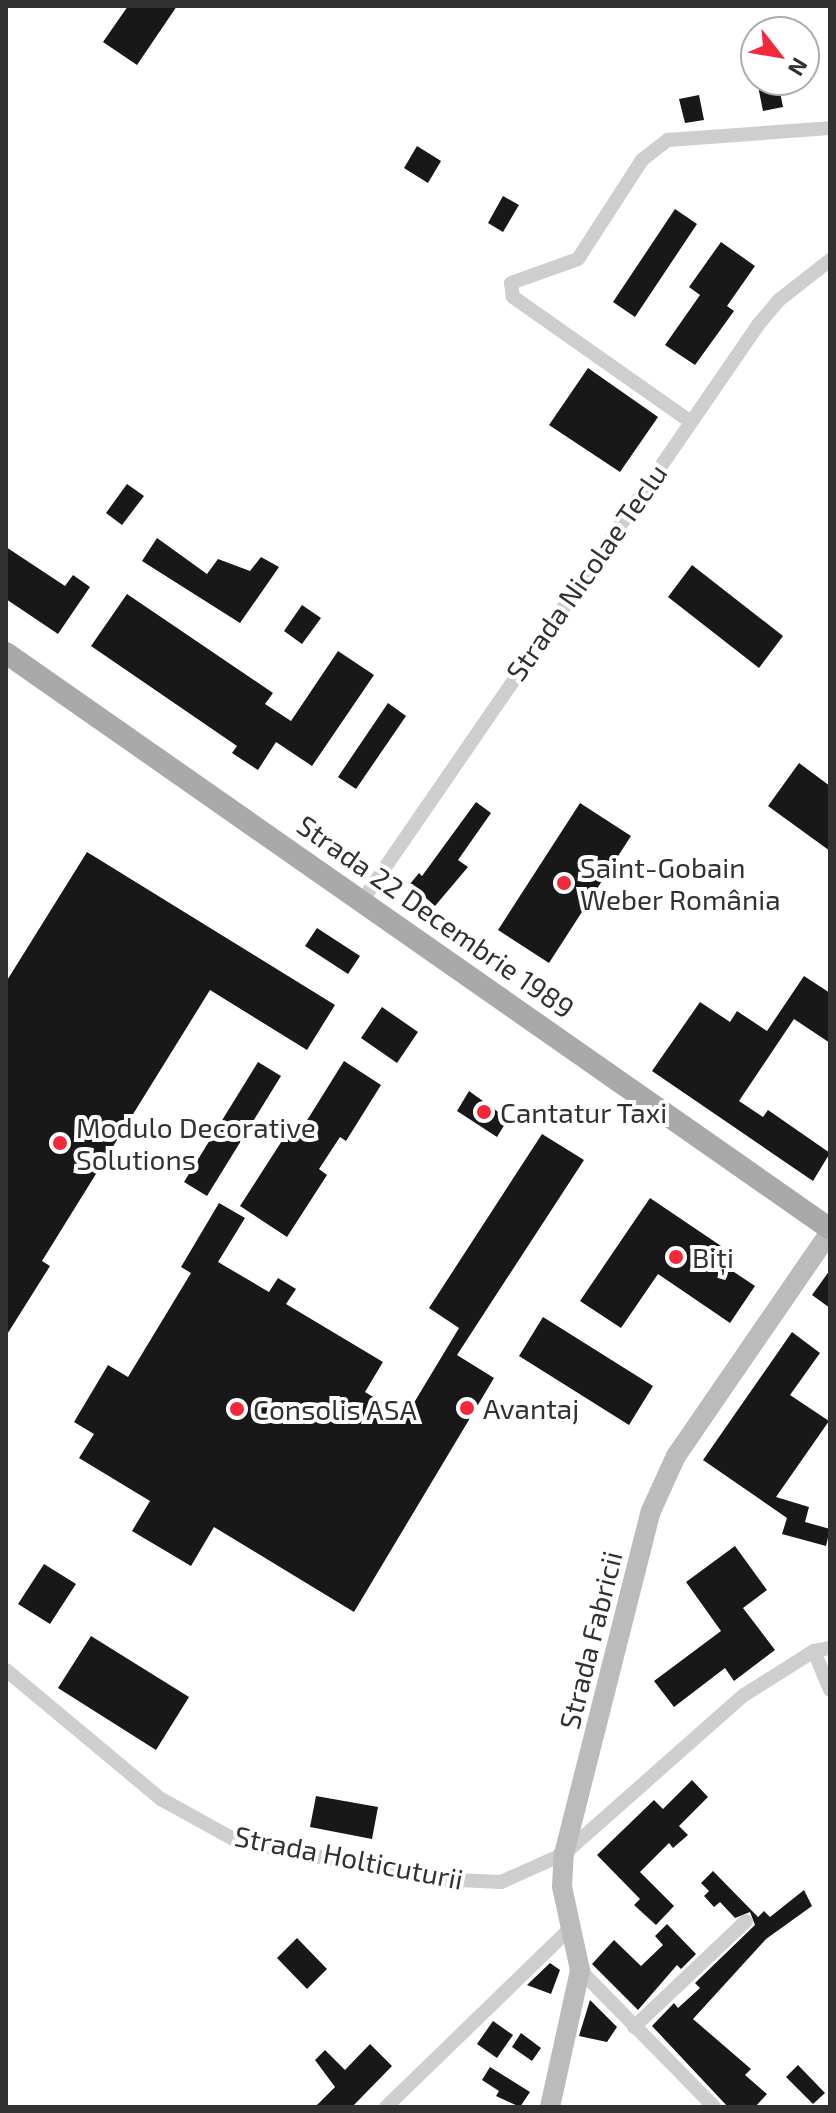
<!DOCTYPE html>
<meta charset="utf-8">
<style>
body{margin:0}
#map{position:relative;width:836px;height:2113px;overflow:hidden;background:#fff;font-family:"Exo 2",sans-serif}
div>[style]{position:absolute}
.building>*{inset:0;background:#181818}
.street>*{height:14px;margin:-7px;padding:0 7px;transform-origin:7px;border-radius:7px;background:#cecece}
.secondary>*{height:20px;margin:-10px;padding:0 10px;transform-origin:10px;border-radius:10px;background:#bbb}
.primary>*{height:22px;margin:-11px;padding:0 11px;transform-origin:11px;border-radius:11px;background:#a9a9a9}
.dots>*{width:22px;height:22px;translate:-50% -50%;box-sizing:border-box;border:4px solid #fff;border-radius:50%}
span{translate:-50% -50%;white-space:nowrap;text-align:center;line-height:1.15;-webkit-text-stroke:8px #fff;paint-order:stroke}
.street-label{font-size:28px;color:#313131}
.poi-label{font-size:28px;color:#313131}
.left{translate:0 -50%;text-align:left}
.frame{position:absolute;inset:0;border:8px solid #313131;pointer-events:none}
.north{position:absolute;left:740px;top:16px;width:80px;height:80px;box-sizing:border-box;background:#fff;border:2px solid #adadad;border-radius:50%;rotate:121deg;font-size:22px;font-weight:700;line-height:32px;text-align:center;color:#313131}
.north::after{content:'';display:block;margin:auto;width:28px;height:36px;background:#f3283a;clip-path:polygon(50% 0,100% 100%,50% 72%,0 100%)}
</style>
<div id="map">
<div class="building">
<i style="clip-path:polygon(128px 6px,177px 6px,137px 65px,103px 42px)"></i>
<i style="clip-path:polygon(778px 82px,783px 107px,763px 111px,758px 86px)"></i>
<i style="clip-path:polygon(699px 95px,704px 120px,685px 123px,679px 99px)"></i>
<i style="clip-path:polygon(417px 146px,441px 161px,428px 183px,404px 168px)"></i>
<i style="clip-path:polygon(503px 196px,519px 205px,503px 232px,488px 223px)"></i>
<i style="clip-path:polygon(675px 209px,697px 224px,635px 317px,613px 302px)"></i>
<i style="clip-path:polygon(721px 242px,755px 266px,727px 306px,734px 311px,695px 365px,665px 345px,700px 295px,689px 287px)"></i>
<i style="clip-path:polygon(588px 368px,658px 417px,620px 472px,549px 425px)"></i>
<i style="clip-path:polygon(127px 484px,144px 496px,122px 525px,106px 513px)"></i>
<i style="clip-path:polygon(157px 538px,207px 574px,218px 559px,250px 571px,261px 557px,279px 567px,240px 623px,142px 561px)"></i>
<i style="clip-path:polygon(6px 547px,65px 586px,73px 575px,90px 587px,58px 634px,6px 599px)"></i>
<i style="clip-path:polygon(692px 565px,783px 636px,759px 668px,668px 597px)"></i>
<i style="clip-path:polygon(127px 594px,273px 693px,265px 704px,291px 721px,338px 651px,374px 675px,312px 766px,276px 742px,258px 770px,232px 753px,237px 746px,91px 646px)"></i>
<i style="clip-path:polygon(302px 605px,321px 618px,302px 644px,284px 631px)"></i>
<i style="clip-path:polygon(388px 703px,406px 716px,356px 789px,338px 777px)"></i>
<i style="clip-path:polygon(799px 763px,830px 786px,830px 851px,768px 806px)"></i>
<i style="clip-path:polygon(476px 802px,491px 813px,458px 860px,468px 867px,435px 906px,410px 884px,419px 873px,422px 876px)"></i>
<i style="clip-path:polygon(580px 803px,631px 836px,549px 963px,498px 930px)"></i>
<i style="clip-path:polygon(87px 852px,335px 1005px,307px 1050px,210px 990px,42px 1261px,50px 1266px,6px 1336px,6px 982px)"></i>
<i style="clip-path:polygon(317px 928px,360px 956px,348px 974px,305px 946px)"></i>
<i style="clip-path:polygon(804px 976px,830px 993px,830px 1043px,794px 1019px,739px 1101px,763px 1117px,768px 1110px,830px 1153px,813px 1181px,652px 1071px,700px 1002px,730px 1022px,737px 1011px,767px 1031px)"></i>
<i style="clip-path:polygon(382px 1007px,418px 1032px,397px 1063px,361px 1038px)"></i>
<i style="clip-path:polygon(344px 1061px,381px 1085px,346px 1141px,340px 1137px,319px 1169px,327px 1175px,287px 1237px,240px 1206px,287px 1133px,296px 1138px)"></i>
<i style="clip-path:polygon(258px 1062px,281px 1076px,207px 1196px,184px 1182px)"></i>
<i style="clip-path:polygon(469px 1091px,508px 1119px,497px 1137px,457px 1111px)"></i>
<i style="clip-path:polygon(542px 1134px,584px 1160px,457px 1355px,494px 1378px,354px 1612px,214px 1527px,191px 1566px,132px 1531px,150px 1501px,79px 1458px,94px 1434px,74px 1422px,108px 1365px,128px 1377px,191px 1273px,181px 1267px,219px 1203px,245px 1218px,218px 1262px,269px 1292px,278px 1278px,296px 1289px,286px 1304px,383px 1362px,365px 1392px,400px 1413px,406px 1402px,412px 1406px,459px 1328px,429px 1308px)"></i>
<i style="clip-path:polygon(650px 1198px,724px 1248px,716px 1260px,755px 1286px,730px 1323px,658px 1274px,621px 1328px,580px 1301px)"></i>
<i style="clip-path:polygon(830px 1270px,830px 1308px,812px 1295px)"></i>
<i style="clip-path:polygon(543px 1317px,653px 1386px,629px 1425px,519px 1356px)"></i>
<i style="clip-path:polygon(792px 1332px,820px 1353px,790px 1395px,829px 1421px,776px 1497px,809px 1507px,805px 1522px,830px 1529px,826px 1546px,782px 1534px,787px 1518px,703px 1460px)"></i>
<i style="clip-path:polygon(735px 1546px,767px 1590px,743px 1608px,775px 1650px,734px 1681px,725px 1668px,674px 1707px,654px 1681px,721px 1631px,686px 1582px)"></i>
<i style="clip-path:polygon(44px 1564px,76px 1584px,50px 1624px,18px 1604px)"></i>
<i style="clip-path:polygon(91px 1636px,189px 1697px,156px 1750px,58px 1688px)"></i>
<i style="clip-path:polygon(692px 1780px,708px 1797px,679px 1826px,688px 1835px,673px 1848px,669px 1843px,640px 1872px,674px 1906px,656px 1925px,634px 1905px,640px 1899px,597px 1855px,654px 1800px,663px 1809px)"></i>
<i style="clip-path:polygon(316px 1796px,378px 1807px,372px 1839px,310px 1827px)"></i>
<i style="clip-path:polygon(713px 1871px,758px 1917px,764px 1911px,770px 1917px,804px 1890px,812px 1906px,766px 1939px,693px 2019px,751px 2069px,745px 2075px,767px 2094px,755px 2107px,728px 2107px,652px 2026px,674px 2003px,678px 2008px,700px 1988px,695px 1983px,755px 1925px,750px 1912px,735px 1918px,720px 1902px,714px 1907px,704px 1896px,709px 1891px,701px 1883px)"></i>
<i style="clip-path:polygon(667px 1924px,696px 1954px,681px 1969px,677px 1965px,638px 2010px,592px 1964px,614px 1940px,641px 1966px,663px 1945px,655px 1936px)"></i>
<i style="clip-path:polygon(297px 1938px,327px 1969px,307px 1989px,277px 1958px)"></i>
<i style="clip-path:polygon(550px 1963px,560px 1970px,551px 1994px,527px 1985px)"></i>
<i style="clip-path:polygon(590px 2000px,617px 2027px,607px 2042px,579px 2036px)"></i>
<i style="clip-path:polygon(493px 2021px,513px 2035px,497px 2058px,477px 2044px)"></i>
<i style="clip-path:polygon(521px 2033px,541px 2048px,532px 2061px,512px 2047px)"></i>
<i style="clip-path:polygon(370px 2044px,392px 2066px,352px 2107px,315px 2107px,335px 2087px,315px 2060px,325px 2050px,345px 2070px)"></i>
<i style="clip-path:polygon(798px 2065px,825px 2093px,813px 2104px,786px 2077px)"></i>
<i style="clip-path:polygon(490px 2067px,530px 2092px,520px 2107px,496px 2096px,499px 2091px,482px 2080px)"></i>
</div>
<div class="street">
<i style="left:691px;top:422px;width:218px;rotate:-144.9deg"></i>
<i style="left:513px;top:297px;width:14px;rotate:-98deg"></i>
<i style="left:511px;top:283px;width:71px;rotate:-19.7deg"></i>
<i style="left:578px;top:259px;width:118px;rotate:-57.1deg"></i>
<i style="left:642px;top:160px;width:33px;rotate:-38deg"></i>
<i style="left:668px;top:140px;width:162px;rotate:-4.2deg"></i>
<i style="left:362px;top:901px;width:699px;rotate:-55.49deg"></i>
<i style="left:758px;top:325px;width:33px;rotate:-50deg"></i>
<i style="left:779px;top:300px;width:65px;rotate:-38.1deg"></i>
<i style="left:814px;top:1651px;width:42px;rotate:67.7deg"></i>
<i style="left:6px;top:1670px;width:202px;rotate:39.8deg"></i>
<i style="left:161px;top:1799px;width:87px;rotate:28.9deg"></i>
<i style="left:237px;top:1841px;width:202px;rotate:10.9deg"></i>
<i style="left:435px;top:1879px;width:66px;rotate:2.6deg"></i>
<i style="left:501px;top:1882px;width:69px;rotate:-24deg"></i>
<i style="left:564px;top:1854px;width:240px;rotate:-41.5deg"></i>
<i style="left:744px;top:1695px;width:83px;rotate:-32.2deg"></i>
<i style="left:814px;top:1651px;width:16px;rotate:-11deg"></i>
<i style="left:580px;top:1970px;width:192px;rotate:45.6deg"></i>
<i style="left:634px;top:2027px;width:154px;rotate:-43.4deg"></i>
<i style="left:386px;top:2107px;width:256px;rotate:-44.1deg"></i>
</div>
<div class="secondary">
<i style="left:550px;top:2107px;width:140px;rotate:-77.6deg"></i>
<i style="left:580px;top:1970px;width:85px;rotate:-102.2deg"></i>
<i style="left:562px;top:1887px;width:33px;rotate:-87deg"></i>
<i style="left:564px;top:1854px;width:354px;rotate:-75.8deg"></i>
<i style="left:651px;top:1511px;width:60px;rotate:-65.6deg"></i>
<i style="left:676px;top:1456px;width:272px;rotate:-55.5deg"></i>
</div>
<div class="primary">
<i style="left:6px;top:653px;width:1005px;rotate:34.95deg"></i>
</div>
<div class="dots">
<i style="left:564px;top:883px;background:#f3283a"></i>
<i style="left:484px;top:1112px;background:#f3283a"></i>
<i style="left:60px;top:1143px;background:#f3283a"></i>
<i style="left:676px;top:1257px;background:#f3283a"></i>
<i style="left:467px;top:1408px;background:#f3283a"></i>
<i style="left:237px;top:1409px;background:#f3283a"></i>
</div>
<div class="street-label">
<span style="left:586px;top:572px;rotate:-55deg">Strada Nicolae Teclu</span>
<span style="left:436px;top:916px;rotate:35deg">Strada 22 Decembrie 1989</span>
<span style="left:590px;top:1640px;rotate:-76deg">Strada Fabricii</span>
<span style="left:349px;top:1857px;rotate:11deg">Strada Holticuturii</span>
</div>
<div class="poi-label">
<span class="left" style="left:580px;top:883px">Saint-Gobain<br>Weber România</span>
<span class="left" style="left:500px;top:1112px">Cantatur Taxi</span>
<span class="left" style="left:76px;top:1143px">Modulo Decorative<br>Solutions</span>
<span class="left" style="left:692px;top:1257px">Biți</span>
<span class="left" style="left:483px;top:1408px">Avantaj</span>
<span class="left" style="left:253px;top:1409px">Consolis ASA</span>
</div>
<div class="frame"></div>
<div class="north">N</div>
</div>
